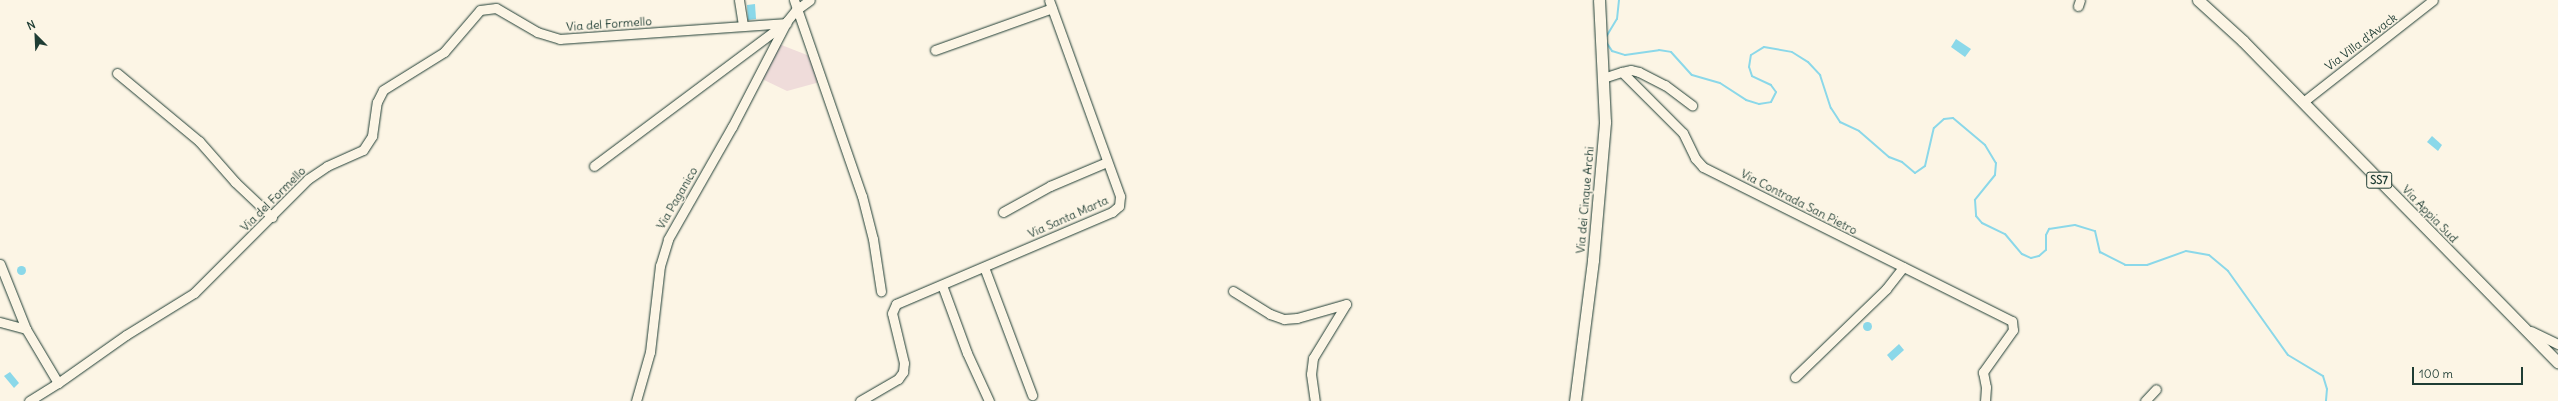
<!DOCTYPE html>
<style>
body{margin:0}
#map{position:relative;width:2558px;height:401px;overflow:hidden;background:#fcf5e5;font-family:Delius,sans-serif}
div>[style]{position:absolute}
.built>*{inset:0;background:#efdcda}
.water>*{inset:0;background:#8bd8e9}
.round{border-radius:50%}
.stream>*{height:2px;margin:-1px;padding:0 1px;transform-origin:1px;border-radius:1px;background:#8bd8e9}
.roads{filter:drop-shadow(0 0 1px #1f3d34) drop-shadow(0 0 1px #1f3d34)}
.minor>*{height:9px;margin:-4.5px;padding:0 4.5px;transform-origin:4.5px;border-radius:4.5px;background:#fcf5e5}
.major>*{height:11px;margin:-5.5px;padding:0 5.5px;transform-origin:5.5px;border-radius:5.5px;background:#fcf5e5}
span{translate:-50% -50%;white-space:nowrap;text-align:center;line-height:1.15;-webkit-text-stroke:3px #fcf5e5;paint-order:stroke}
.shield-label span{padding:1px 3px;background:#fcf5e5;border:1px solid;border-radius:3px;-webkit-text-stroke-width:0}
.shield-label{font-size:11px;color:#1f3d34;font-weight:700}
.street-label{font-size:12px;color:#1f3d34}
.north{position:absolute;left:16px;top:16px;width:40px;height:40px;-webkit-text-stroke:3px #fcf5e5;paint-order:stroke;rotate:336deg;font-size:11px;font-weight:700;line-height:16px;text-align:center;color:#1f3d34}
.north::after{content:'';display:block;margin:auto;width:14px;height:18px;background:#1f3d34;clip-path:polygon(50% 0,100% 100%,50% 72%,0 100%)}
.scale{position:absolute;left:2412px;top:367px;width:111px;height:18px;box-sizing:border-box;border:2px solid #1f3d34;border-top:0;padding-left:5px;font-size:12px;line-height:14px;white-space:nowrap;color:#1f3d34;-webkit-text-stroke:3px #fcf5e5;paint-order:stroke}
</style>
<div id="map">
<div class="built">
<i style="clip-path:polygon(779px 44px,812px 57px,820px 82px,787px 91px,762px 79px)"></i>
</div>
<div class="water">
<i style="clip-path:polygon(755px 4px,756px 19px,748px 20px,747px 5px)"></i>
<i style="clip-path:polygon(1956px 39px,1971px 49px,1965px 57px,1951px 47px)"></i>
<i style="clip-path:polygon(2432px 136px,2442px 145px,2438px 151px,2427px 142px)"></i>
<i class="round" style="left:16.5px;top:265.5px;width:9px;height:9px"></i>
<i class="round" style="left:1862.5px;top:321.5px;width:9px;height:9px"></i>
<i style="clip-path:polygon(1899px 344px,1904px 350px,1892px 361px,1887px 355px)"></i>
<i style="clip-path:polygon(10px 372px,19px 383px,14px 388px,4px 376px)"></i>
</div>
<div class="stream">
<i style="left:1606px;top:37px;width:21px;rotate:-59deg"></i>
<i style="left:1617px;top:19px;width:19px;rotate:-84deg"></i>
<i style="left:1606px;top:42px;width:11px;rotate:56deg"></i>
<i style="left:1612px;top:51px;width:14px;rotate:17deg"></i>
<i style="left:1625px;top:55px;width:34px;rotate:-8deg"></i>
<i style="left:1659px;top:50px;width:12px;rotate:9deg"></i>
<i style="left:1671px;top:52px;width:31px;rotate:48deg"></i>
<i style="left:1692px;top:75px;width:29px;rotate:16deg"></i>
<i style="left:1720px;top:83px;width:31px;rotate:33deg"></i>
<i style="left:1746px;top:100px;width:14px;rotate:17deg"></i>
<i style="left:1759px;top:104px;width:12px;rotate:-9deg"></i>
<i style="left:1771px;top:102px;width:11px;rotate:-63deg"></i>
<i style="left:1776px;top:92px;width:9px;rotate:-126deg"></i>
<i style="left:1771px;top:85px;width:21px;rotate:-155deg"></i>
<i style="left:1752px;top:76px;width:9px;rotate:-108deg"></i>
<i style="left:1749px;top:67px;width:12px;rotate:-81deg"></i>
<i style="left:1751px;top:55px;width:15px;rotate:-32deg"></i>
<i style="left:1764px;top:47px;width:28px;rotate:10deg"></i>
<i style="left:1792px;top:52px;width:19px;rotate:32deg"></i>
<i style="left:1808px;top:62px;width:18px;rotate:47deg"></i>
<i style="left:1820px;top:75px;width:35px;rotate:72deg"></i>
<i style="left:1831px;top:108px;width:17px;rotate:57deg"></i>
<i style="left:1840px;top:122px;width:21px;rotate:25deg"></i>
<i style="left:1859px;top:131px;width:40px;rotate:41deg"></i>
<i style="left:1889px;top:157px;width:14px;rotate:21deg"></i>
<i style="left:1902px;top:162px;width:17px;rotate:40deg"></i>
<i style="left:1915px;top:173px;width:12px;rotate:-35deg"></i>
<i style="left:1925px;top:166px;width:39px;rotate:-77deg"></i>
<i style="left:1934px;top:128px;width:13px;rotate:-42deg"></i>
<i style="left:1944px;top:119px;width:9px;rotate:-6deg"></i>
<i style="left:1953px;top:118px;width:42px;rotate:40.2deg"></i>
<i style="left:1985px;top:145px;width:21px;rotate:59deg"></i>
<i style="left:1996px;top:163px;width:12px;rotate:95deg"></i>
<i style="left:1995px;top:175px;width:32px;rotate:129deg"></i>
<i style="left:1975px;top:200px;width:16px;rotate:86deg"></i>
<i style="left:1976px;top:216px;width:9px;rotate:49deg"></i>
<i style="left:1982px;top:223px;width:25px;rotate:26deg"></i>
<i style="left:2005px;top:234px;width:26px;rotate:50deg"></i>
<i style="left:2022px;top:254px;width:10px;rotate:24deg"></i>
<i style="left:2031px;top:258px;width:8px;rotate:-14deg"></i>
<i style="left:2039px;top:256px;width:9px;rotate:-41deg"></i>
<i style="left:2046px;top:250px;width:15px;rotate:-90deg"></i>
<i style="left:2046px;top:235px;width:7px;rotate:-63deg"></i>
<i style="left:2049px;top:229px;width:26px;rotate:-9deg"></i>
<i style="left:2075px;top:225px;width:21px;rotate:17deg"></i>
<i style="left:2095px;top:231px;width:22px;rotate:77deg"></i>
<i style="left:2100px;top:252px;width:28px;rotate:27deg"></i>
<i style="left:2125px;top:265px;width:22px"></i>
<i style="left:2147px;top:265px;width:41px;rotate:-19.7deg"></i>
<i style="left:2186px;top:251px;width:23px;rotate:10deg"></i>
<i style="left:2209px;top:255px;width:25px;rotate:40deg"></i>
<i style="left:2228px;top:271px;width:103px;rotate:54.5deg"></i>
<i style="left:2288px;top:355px;width:41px;rotate:31deg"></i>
<i style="left:2323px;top:376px;width:14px;rotate:73deg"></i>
<i style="left:2327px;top:389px;width:12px;rotate:95deg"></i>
</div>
<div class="roads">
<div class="minor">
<i style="left:739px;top:0;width:26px;rotate:81deg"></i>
<i style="left:794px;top:0;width:207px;rotate:70.9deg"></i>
<i style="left:862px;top:196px;width:44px;rotate:75.7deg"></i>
<i style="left:873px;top:239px;width:53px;rotate:81.3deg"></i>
<i style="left:2078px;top:6px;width:6px;rotate:-72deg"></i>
<i style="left:935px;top:50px;width:124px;rotate:-19.7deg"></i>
<i style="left:1622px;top:72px;width:9px;rotate:-13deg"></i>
<i style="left:1631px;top:70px;width:8px;rotate:14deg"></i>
<i style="left:1639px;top:72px;width:29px;rotate:27deg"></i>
<i style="left:1665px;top:85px;width:34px;rotate:37deg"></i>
<i style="left:117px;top:73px;width:107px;rotate:39.7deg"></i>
<i style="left:199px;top:141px;width:55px;rotate:48.7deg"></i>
<i style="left:235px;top:182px;width:51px;rotate:43.4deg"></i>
<i style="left:1603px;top:78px;width:20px;rotate:-18deg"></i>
<i style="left:1622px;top:72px;width:86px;rotate:45deg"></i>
<i style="left:1683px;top:133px;width:28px;rotate:64deg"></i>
<i style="left:1695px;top:158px;width:12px;rotate:48deg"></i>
<i style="left:1703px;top:167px;width:345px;rotate:26.5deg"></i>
<i style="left:2012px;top:321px;width:9px;rotate:84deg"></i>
<i style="left:2013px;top:330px;width:52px;rotate:125.5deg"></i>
<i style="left:1983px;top:372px;width:15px;rotate:79deg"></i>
<i style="left:1986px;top:387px;width:14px;rotate:94deg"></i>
<i style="left:2303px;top:102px;width:165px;rotate:-38.1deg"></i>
<i style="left:594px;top:166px;width:237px;rotate:-36.8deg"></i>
<i style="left:1003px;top:212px;width:54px;rotate:-29deg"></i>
<i style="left:1050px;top:186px;width:62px;rotate:-22.8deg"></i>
<i style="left:0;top:264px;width:70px;rotate:68.2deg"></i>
<i style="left:26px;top:329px;width:63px;rotate:59.3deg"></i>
<i style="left:984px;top:267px;width:137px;rotate:69.4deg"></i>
<i style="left:942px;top:285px;width:72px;rotate:69.8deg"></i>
<i style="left:967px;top:353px;width:53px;rotate:65.4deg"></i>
<i style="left:1233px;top:291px;width:44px;rotate:31.9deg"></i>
<i style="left:1270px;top:314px;width:15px;rotate:20deg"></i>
<i style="left:1284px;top:319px;width:13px;rotate:-4deg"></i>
<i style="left:1297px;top:318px;width:51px;rotate:-15.9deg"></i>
<i style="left:1346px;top:304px;width:63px;rotate:121.4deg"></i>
<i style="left:1313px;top:358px;width:16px;rotate:97deg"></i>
<i style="left:1311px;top:374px;width:27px;rotate:82deg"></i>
<i style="left:0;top:322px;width:27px;rotate:15deg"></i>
<i style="left:2531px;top:331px;width:30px;rotate:26deg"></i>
<i style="left:1795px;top:377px;width:127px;rotate:-44deg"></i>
<i style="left:1886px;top:289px;width:28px;rotate:-52deg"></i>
<i style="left:29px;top:401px;width:34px;rotate:-32deg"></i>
<i style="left:58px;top:383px;width:83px;rotate:-35.2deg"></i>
<i style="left:126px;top:335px;width:80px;rotate:-31.7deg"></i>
<i style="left:194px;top:293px;width:161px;rotate:-45deg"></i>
<i style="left:308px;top:179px;width:23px;rotate:-34deg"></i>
<i style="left:327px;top:166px;width:39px;rotate:-24deg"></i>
<i style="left:363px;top:150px;width:17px;rotate:-57deg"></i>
<i style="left:372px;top:136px;width:34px;rotate:-82deg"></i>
<i style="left:377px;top:102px;width:13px;rotate:-63deg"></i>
<i style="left:383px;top:90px;width:72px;rotate:-31.9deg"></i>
<i style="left:444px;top:52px;width:55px;rotate:-49.4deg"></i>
<i style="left:480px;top:10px;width:16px;rotate:-7deg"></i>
<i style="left:496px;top:8px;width:48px;rotate:30.3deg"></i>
<i style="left:537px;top:32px;width:24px;rotate:17deg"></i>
<i style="left:560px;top:39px;width:227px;rotate:-4deg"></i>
<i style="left:636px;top:401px;width:51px;rotate:-74.1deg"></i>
<i style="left:650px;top:352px;width:87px;rotate:-83.4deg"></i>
<i style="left:660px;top:266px;width:28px;rotate:-73deg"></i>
<i style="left:668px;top:239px;width:129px;rotate:-60.3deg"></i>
<i style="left:732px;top:127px;width:119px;rotate:-62.6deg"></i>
<i style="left:787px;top:21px;width:14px;rotate:-51deg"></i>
<i style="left:796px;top:10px;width:17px;rotate:-36deg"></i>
<i style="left:860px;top:401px;width:44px;rotate:-30.1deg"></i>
<i style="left:898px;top:379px;width:9px;rotate:-54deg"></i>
<i style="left:903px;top:372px;width:9px;rotate:-84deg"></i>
<i style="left:904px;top:363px;width:51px;rotate:-103.5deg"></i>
<i style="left:892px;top:313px;width:10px;rotate:-66deg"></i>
<i style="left:896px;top:304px;width:235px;rotate:-23.1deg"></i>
<i style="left:1112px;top:212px;width:9px;rotate:-41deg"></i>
<i style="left:1119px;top:206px;width:10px;rotate:-84deg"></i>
<i style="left:1120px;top:196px;width:208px;rotate:-109.9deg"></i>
<i style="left:2145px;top:401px;width:16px;rotate:-47deg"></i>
</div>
<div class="major">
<i style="left:2198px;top:0;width:61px;rotate:42.3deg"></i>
<i style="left:2243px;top:41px;width:450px;rotate:45.6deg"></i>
<i style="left:1575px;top:401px;width:142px;rotate:-82.7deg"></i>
<i style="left:1593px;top:260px;width:139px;rotate:-85deg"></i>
<i style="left:1605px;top:122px;width:122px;rotate:-92.8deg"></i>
</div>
</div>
<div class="shield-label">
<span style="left:2379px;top:180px">SS7</span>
</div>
<div class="street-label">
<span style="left:609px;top:24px;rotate:-4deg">Via del Formello</span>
<span style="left:2361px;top:42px;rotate:-37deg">Via Villa d'Avack</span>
<span style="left:677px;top:198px;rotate:-60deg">Via Paganico</span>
<span style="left:273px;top:199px;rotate:-45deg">Via del Formello</span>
<span style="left:1585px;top:200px;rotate:-85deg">Via dei Cinque Archi</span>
<span style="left:1799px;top:202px;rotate:27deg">Via Contrada San Pietro</span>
<span style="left:2430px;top:214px;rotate:46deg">Via Appia Sud</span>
<span style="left:1068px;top:217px;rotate:-24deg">Via Santa Marta</span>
</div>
<div class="north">N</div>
<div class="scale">100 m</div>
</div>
